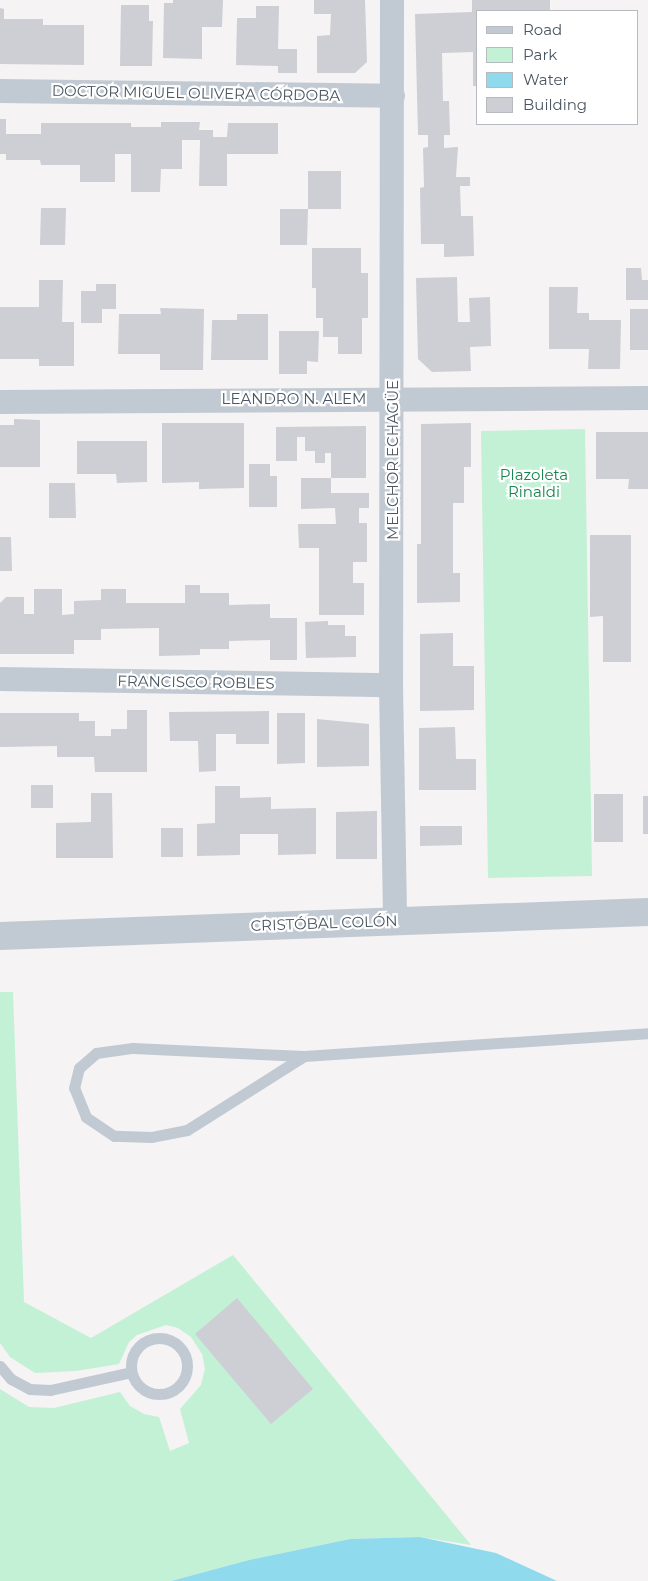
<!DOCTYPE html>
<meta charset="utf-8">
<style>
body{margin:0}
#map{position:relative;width:648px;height:1581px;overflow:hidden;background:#f5f3f3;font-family:Montserrat,sans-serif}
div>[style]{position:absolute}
.green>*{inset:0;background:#c3f1d5}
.water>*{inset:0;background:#90daee}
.building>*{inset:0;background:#cdcfd5}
.service>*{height:11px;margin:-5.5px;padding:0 5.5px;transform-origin:5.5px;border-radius:5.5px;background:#c1cad2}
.service>.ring{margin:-5.5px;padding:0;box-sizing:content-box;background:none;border:11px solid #c1cad2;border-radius:50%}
.minor>*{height:24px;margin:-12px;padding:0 12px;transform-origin:12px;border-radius:12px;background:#c1cad2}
.tertiary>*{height:28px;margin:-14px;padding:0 14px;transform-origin:14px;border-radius:14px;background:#c1cad2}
span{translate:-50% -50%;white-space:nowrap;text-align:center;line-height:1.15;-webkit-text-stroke:4.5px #fff;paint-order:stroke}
.street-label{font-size:15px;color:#4a5661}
.park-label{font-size:15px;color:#17864f}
.legend{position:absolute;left:476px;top:10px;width:162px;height:115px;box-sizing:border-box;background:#fff;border:1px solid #b7bbc0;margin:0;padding:6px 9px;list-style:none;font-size:15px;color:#4a5661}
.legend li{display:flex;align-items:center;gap:10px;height:25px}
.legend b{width:25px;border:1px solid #b7bbc0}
</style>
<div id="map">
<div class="green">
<i style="clip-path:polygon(585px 429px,592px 876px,488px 878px,481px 431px)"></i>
<i style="clip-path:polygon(0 992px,13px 992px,24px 1302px,91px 1338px,233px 1255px,471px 1545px,420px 1537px,350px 1539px,249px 1560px,171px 1581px,0 1581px,0 1389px,29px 1407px,54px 1408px,120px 1392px,130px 1406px,144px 1414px,159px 1417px,170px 1451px,189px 1443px,180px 1409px,201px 1385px,205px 1369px,202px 1354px,191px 1337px,178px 1328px,166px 1325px,137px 1335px,129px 1342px,119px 1364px,76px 1371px,35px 1373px,10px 1357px,0 1343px)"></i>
</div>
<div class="water">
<i style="clip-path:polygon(420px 1537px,496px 1553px,557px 1581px,171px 1581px,249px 1560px,350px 1539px)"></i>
</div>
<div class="building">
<i style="clip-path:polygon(173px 0,223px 0,222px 27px,202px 27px,202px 59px,163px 58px,164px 3px,173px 3px)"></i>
<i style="clip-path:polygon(314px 0,365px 0,367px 62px,355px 73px,317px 73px,317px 36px,330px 35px,331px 14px,314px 14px)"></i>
<i style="clip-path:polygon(472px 0,550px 0,550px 11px,477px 11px,477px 86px,473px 86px,473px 52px,442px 53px,443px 101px,449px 101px,450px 135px,444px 135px,444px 148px,458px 147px,456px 177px,470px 177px,470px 186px,460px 186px,461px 216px,473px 216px,474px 256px,444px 257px,444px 244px,421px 244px,420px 188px,424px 187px,423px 148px,428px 147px,428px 135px,418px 135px,415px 14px,472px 12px)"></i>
<i style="clip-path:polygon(121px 5px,149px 5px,149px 21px,153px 21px,152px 66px,120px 66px)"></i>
<i style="clip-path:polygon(256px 6px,279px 6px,278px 49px,297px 49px,297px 73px,278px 73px,278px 66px,236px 65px,237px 18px,256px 18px)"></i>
<i style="clip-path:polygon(0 8px,4px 9px,4px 19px,43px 19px,43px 25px,84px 25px,84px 65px,0 64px)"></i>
<i style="clip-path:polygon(0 119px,6px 119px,6px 134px,41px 134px,41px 123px,131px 123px,131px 127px,161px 127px,161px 122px,200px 122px,199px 130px,213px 130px,213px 137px,227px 137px,228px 123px,278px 123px,278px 154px,227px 154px,227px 186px,199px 186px,200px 140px,182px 140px,182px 169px,161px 169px,160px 192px,131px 192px,131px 154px,115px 154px,115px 182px,80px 182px,80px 165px,41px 165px,40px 160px,6px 160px,6px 154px,0 154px)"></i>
<i style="clip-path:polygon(308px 171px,341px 171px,341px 209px,308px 209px)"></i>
<i style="clip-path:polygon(41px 208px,66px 208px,65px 245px,40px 245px)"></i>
<i style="clip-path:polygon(280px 209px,308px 209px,307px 245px,280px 245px)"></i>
<i style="clip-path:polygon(312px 248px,361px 248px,361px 273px,368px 273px,368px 318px,362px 318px,362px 354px,338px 354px,338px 337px,323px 337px,323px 318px,316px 318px,316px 288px,312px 288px)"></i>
<i style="clip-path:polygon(626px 268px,641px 268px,642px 280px,648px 280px,648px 300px,626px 300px)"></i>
<i style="clip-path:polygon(457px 277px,458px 322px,470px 322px,469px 298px,490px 297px,491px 346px,470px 347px,471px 371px,432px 372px,418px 359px,416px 278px)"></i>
<i style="clip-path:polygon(39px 280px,63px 280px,62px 322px,74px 322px,74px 366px,39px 366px,39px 359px,0 359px,0 307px,39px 307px)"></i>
<i style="clip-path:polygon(96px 284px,116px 284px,116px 309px,102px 309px,102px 323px,81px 323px,81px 291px,96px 291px)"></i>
<i style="clip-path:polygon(549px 287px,578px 287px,577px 313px,589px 313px,589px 320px,621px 320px,620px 369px,588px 369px,589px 349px,549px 349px)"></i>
<i style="clip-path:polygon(160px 308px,204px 309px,203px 370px,160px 370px,160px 354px,118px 354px,119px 314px,161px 314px)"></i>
<i style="clip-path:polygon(630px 309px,648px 309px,648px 350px,630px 350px)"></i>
<i style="clip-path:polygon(237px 314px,268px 314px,268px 360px,211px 360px,212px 320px,237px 320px)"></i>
<i style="clip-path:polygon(279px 331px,319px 331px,318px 362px,307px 361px,307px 374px,279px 374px)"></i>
<i style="clip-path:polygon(14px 419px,40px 420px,40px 467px,0 467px,0 425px,14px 425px)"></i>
<i style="clip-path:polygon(162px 423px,244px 423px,244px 488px,199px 489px,199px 482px,162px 483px)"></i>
<i style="clip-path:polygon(471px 423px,471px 467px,464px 467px,464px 503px,453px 503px,453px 573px,460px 573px,460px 602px,417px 603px,417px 544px,421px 544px,421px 424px)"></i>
<i style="clip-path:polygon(366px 426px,366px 478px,331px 478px,331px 493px,369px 493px,369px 508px,359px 508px,359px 523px,367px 523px,367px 562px,353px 562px,353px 583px,364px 583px,364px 615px,319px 615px,319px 548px,299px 548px,298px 524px,336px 524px,335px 508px,301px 509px,301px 478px,331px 478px,331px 453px,325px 453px,325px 463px,315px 463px,315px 451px,305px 451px,305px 437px,297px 437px,297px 461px,276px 461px,276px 427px)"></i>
<i style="clip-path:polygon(596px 432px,648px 432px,648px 489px,628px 489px,629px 479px,596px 479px)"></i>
<i style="clip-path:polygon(77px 441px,147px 441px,147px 482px,117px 483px,116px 474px,77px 474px)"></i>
<i style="clip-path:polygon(249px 464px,270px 464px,270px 476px,277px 476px,277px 507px,249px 507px)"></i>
<i style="clip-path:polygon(49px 483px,75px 483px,76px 518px,49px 518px)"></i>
<i style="clip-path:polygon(590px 535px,631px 535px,631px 662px,603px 662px,603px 616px,590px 617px)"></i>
<i style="clip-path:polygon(0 537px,11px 537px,12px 571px,0 571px)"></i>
<i style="clip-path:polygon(185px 585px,200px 585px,200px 593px,229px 593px,229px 605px,270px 604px,270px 618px,297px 618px,297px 660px,270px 660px,270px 640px,229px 641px,229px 649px,200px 649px,200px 655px,159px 656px,159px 628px,101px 629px,101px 640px,74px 640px,74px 654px,0 654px,0 603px,6px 597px,24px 597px,24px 614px,34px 614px,34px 589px,62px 589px,62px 615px,74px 614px,74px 601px,101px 600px,101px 589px,126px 589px,126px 603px,185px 603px)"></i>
<i style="clip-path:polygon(328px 621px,328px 625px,345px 625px,345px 636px,356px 636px,356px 657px,306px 658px,305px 622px)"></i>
<i style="clip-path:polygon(453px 633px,453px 666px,474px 666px,474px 710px,420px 711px,420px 634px)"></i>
<i style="clip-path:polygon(127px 710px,147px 710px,147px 772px,95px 772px,94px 757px,57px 757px,57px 746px,0 747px,0 713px,79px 713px,79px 721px,95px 721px,95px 736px,111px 736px,111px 729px,127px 729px)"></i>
<i style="clip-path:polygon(269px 711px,269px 744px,236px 744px,236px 734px,216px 734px,216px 771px,199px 772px,198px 741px,170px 741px,169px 712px)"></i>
<i style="clip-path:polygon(277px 713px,305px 713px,305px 763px,277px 764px)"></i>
<i style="clip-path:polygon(317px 719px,369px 724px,369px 766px,317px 767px)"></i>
<i style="clip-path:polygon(455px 727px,456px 759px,476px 759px,476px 790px,419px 790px,419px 728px)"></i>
<i style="clip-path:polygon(31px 785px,53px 785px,53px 808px,31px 808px)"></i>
<i style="clip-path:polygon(215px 786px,240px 786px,240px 798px,271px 797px,271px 809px,316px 808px,316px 854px,278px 855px,278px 834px,240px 834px,240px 855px,197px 856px,197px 824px,215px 823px)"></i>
<i style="clip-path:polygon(91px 793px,112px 793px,113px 858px,56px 858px,56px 823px,91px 822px)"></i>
<i style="clip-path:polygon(594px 794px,623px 794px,623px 842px,594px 842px)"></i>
<i style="clip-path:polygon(643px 796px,648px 796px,648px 834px,643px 834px)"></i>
<i style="clip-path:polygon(377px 811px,377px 859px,336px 859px,336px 812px)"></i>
<i style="clip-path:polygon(420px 826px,462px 826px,462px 845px,420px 846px)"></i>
<i style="clip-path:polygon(161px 828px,183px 828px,183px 857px,161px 857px)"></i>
<i style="clip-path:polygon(237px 1298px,313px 1389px,271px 1424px,195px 1334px)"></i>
</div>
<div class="service">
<i style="left:304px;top:1056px;width:138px;rotate:147.7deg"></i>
<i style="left:187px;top:1130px;width:37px;rotate:169deg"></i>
<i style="left:151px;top:1137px;width:37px;rotate:-178deg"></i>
<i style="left:114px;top:1136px;width:34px;rotate:-146deg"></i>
<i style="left:86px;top:1117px;width:31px;rotate:-112deg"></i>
<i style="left:74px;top:1088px;width:21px;rotate:-76deg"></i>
<i style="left:79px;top:1068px;width:23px;rotate:-41deg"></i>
<i style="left:96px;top:1053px;width:37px;rotate:-8deg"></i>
<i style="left:133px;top:1048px;width:171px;rotate:2.7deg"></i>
<i style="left:304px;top:1056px;width:345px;rotate:-3.8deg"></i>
<i class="ring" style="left:131px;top:1338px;width:45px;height:45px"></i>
<i style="left:0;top:1366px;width:17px;rotate:50deg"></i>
<i style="left:11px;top:1379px;width:21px;rotate:28deg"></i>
<i style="left:30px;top:1389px;width:20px;rotate:3deg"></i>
<i style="left:50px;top:1390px;width:83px;rotate:-12.5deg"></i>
</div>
<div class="minor">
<i style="left:392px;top:0;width:685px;rotate:90.08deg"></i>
<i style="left:391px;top:685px;width:235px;rotate:89deg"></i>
<i style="left:0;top:91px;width:393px;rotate:0.7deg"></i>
<i style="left:0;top:402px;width:648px;rotate:-0.35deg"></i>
<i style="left:0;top:679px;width:391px;rotate:0.9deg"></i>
</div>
<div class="tertiary">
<i style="left:0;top:936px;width:648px;rotate:-2.12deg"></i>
</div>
<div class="street-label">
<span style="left:196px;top:93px;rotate:1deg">DOCTOR MIGUEL OLIVERA CÓRDOBA</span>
<span style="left:294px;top:399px">LEANDRO N. ALEM</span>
<span style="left:393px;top:460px;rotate:-90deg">MELCHOR ECHAGÜE</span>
<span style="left:196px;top:682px;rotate:1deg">FRANCISCO ROBLES</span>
<span style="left:324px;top:923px;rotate:-2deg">CRISTÓBAL COLÓN</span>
</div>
<div class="park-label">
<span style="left:534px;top:483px">Plazoleta<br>Rinaldi</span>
</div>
<ul class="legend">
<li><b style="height:6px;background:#c1cad2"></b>Road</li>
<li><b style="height:14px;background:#c3f1d5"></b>Park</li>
<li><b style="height:14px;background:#90daee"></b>Water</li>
<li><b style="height:14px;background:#cdcfd5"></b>Building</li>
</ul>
</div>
